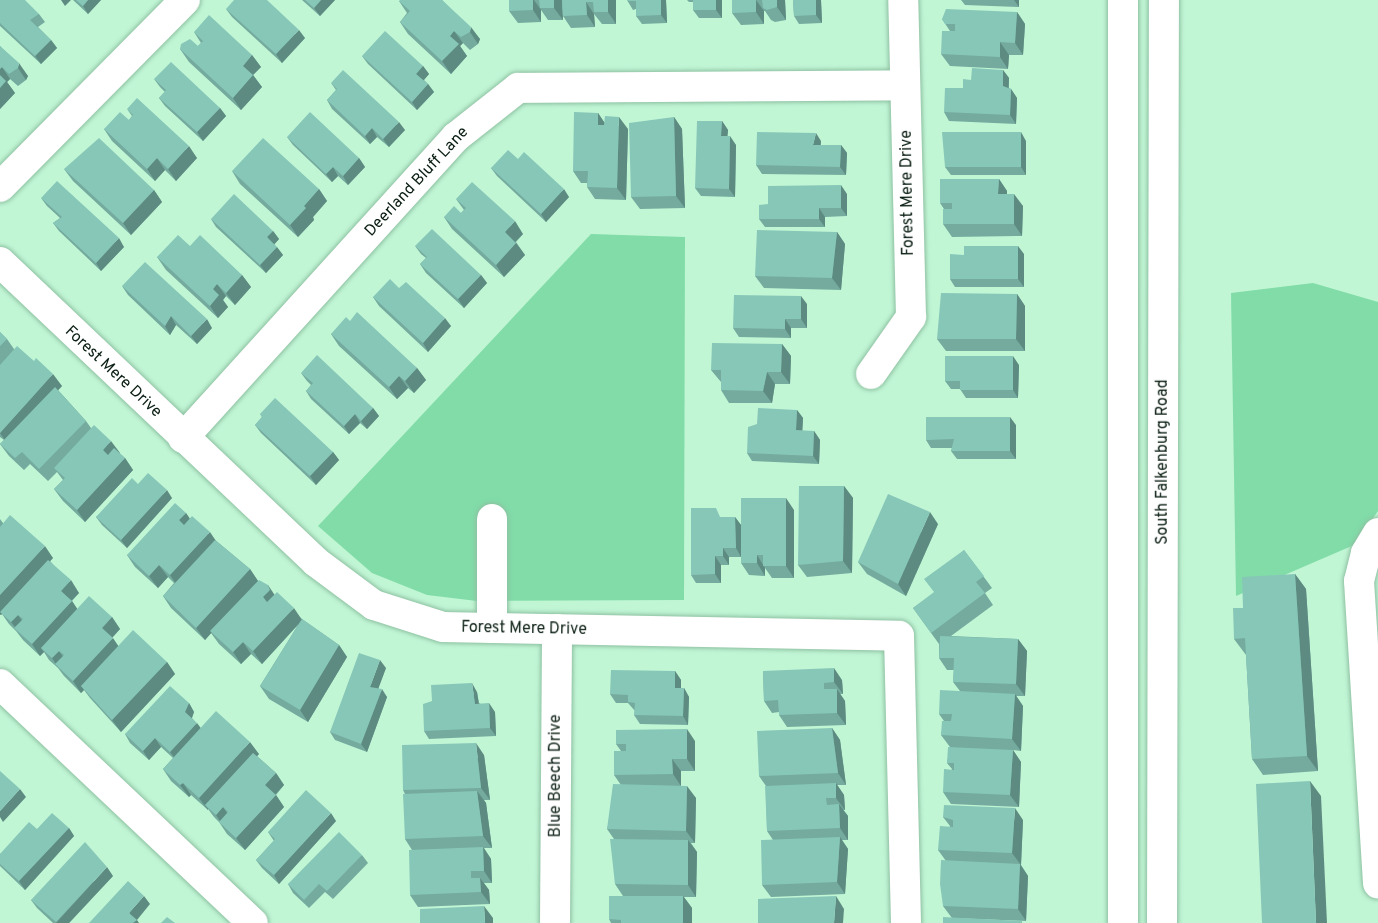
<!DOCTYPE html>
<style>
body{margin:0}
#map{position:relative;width:1378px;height:923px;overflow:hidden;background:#c1f6d5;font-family:Overpass,sans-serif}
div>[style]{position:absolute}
.green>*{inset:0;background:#81dca8}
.roads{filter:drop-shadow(0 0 2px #8ec1a2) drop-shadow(0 0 2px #8ec1a2)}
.minor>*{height:30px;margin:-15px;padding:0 15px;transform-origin:15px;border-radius:15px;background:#fff}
.wall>*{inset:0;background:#74ab9e}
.shaded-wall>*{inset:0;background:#5e8b81}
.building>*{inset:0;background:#87c7b8}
span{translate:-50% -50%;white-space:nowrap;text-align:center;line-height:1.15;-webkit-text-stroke:5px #fff;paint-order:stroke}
.street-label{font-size:16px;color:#0a1e13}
</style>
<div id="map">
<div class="green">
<i style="clip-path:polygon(591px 234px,685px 237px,684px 600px,477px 601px,427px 595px,372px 573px,318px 526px)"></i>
<i style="clip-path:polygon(1313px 283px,1378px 302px,1378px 511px,1354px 545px,1236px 596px,1231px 293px)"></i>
</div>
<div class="roads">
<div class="minor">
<i style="left:1123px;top:0;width:923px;rotate:90deg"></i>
<i style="left:0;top:187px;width:263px;rotate:-45.3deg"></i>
<i style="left:0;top:262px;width:436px;rotate:43.5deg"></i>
<i style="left:316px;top:562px;width:72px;rotate:36.6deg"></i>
<i style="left:374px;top:605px;width:72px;rotate:17.7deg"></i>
<i style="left:443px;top:627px;width:456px;rotate:1.1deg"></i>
<i style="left:899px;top:636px;width:287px;rotate:88.6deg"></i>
<i style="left:871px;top:374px;width:70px;rotate:-54.9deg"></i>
<i style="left:911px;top:317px;width:317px;rotate:-91.4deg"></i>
<i style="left:183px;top:438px;width:406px;rotate:-47.8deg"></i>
<i style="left:456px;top:137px;width:79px;rotate:-38.3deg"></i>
<i style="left:518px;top:88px;width:387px;rotate:-0.4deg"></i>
<i style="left:492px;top:519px;width:109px;rotate:90deg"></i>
<i style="left:1378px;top:533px;width:23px;rotate:121deg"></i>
<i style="left:1366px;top:553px;width:29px;rotate:104deg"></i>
<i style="left:1359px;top:581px;width:303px;rotate:86.4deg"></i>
<i style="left:0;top:684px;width:348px;rotate:43.4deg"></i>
<i style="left:555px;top:923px;width:294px;rotate:-89.6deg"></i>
<i style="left:1162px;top:923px;width:923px;rotate:-89.88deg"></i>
</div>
</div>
<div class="wall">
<i style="clip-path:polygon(0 0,39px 14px,45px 22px,38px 27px,51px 40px,57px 48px,41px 64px,0 26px)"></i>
<i style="clip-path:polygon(73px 0,101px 0,88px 14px)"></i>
<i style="clip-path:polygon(302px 0,335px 0,320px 16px)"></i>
<i style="clip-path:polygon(442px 0,480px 39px,478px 44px,470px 50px,463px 43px,460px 46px,467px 56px,451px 74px,408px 34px,400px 22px,407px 13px,399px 1px)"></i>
<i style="clip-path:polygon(509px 0,562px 0,563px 20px,548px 20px,541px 10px,541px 22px,518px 23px,509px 11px)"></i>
<i style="clip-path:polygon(562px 0,616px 0,616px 24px,602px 24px,594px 14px,595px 27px,571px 28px,563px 16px)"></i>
<i style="clip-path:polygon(627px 0,666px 0,667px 23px,642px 24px,636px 16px,636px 9px,633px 10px)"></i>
<i style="clip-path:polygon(687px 0,722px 0,722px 18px,699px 18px,693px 10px,693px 2px,689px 2px)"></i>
<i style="clip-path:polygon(732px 0,785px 0,786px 20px,775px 22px,771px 20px,765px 11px,764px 11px,764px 24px,741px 25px,732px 13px)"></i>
<i style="clip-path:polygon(793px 0,821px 0,822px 23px,799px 24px,794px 16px)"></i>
<i style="clip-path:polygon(961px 0,1019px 0,1019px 7px,965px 5px)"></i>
<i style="clip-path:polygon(226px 9px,305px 38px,282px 63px,232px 17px)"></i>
<i style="clip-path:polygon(1017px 12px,1025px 24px,1023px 55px,1009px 55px,1008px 69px,950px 66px,941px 54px,950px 31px,942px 19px)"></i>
<i style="clip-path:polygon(194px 32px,252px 55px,261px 67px,253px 75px,262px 87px,241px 110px,189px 62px,180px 49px,198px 46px,201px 43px)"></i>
<i style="clip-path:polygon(0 46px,28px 76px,26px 80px,18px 86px,10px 79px,7px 82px,15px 93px,0 109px)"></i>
<i style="clip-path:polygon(362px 56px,423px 66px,429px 74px,424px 80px,428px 84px,434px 92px,417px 110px,368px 64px)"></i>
<i style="clip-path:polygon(1003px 70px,1009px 78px,1009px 88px,1011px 89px,1017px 98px,1016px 124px,949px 121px,944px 112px,963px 88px,971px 80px)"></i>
<i style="clip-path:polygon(154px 79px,220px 108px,226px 116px,203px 141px,165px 106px,159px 98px,165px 92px,160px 87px)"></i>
<i style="clip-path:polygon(331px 83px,405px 130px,389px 147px,377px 137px,370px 144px,332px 109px,327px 100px,336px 90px)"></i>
<i style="clip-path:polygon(127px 109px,197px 158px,176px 181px,165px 170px,155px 181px,112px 141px,104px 129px,129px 120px,132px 116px)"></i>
<i style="clip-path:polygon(598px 113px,604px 122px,628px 129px,626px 200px,595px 199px,587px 187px,587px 183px,581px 183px,573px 171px)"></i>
<i style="clip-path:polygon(674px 117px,682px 129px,685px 208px,640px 209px,631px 197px)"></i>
<i style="clip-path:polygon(722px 121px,728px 130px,727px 136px,736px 145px,735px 197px,701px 196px,695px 188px)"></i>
<i style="clip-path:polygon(287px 137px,359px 158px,365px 167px,348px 185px,338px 176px,332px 182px,293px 145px)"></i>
<i style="clip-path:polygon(821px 141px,821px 145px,841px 145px,847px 153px,846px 175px,762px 174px,756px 165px)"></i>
<i style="clip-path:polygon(1026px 141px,1026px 175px,951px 175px,945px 167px)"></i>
<i style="clip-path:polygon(518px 159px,569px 197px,546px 222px,497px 176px,491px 168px)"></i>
<i style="clip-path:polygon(64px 169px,154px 190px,162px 202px,131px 235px,73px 181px)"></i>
<i style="clip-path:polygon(232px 171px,319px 189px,327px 201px,313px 217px,314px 220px,298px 237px,240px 184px)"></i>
<i style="clip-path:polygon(999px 179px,1007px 191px,1007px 194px,1023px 206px,1022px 236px,952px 237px,943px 224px,944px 209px,940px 203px)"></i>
<i style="clip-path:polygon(847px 194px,847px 216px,825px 217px,825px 227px,765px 227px,759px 219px,768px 204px)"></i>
<i style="clip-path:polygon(41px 198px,124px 247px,101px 271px,59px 231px,53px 223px,60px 218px,47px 206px)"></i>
<i style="clip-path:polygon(456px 199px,523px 234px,516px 242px,525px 255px,504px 277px,452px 229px,444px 217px,461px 213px,464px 210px)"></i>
<i style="clip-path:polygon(211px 219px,273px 231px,279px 239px,274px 244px,283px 255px,266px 273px,216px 227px)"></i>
<i style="clip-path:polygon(837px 232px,845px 244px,841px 290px,764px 288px,755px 276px)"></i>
<i style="clip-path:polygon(190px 246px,242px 275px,251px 287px,235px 305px,226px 296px,223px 300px,228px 307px,218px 318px,166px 270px,157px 257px)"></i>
<i style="clip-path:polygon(415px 246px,481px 275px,487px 283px,464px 308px,426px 273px,420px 264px,426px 258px,421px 254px)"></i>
<i style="clip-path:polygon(1024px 254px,1024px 287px,955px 287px,950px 279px)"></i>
<i style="clip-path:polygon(122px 286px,212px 328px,197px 344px,176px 325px,170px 335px,128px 295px)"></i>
<i style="clip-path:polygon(399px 288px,451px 326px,428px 352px,379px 306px,373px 297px)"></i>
<i style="clip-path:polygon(1017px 294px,1025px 306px,1025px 351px,946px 351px,937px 339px)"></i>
<i style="clip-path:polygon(807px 304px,807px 328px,791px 328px,791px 338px,739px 337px,733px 328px)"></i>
<i style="clip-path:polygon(350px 321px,417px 368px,426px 380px,414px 393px,408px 388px,397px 399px,339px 346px,331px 334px)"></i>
<i style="clip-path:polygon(0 332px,7px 339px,14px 349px,62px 386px,58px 390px,86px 421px,91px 428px,125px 458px,133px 470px,85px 522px,63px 501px,54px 489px,63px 480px,57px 472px,48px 481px,30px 464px,24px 470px,9px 456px,0 444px,4px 440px,0 437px)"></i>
<i style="clip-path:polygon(782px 344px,791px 356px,790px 384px,775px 384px,772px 403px,729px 403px,721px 390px,721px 382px,711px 370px)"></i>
<i style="clip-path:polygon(1019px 365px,1018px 398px,966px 398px,960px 389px,951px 389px,945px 381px)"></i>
<i style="clip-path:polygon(301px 373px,373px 408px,379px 416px,367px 429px,360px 423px,349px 434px,311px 399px,306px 391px,311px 385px,307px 381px)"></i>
<i style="clip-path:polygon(797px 410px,803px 418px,802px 431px,814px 431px,820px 440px,819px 464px,752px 461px,747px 453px)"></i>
<i style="clip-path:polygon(260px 414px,333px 452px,339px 460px,316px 485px,261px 433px,255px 425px,262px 417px)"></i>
<i style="clip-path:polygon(1016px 425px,1016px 459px,957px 459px,951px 451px,952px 448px,931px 448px,926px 440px)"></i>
<i style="clip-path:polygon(138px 484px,172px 498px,127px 548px,102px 525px,96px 517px)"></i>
<i style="clip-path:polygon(844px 486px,853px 498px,852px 573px,807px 577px,798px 565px)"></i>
<i style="clip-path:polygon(794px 510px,794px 578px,772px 578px,765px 568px,765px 576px,749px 575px,741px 563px,741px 557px,729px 557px,729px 565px,721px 565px,721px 583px,696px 583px,691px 575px,722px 517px,735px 517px,741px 525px)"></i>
<i style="clip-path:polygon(186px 513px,190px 519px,250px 569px,258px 581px,302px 619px,339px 645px,347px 657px,308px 722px,269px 699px,260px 686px,298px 625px,262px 664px,251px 654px,241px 664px,219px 644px,211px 633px,205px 640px,171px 608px,163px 596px,174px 583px,168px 577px,158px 588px,135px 567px,127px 555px)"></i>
<i style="clip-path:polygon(0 519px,3px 523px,53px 558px,50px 561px,79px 593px,72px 601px,77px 609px,112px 617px,120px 629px,112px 638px,118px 646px,167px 662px,175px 674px,121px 732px,90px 698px,84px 690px,81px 693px,64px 676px,58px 668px,49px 660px,44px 652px,40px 656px,23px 640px,16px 631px,9px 624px,2px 614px,0 615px)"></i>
<i style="clip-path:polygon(938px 524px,906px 596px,867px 574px,858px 562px)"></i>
<i style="clip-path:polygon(964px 550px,992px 588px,985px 593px,993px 605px,951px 636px,1018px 639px,1027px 651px,1025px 696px,1016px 696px,1023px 706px,1021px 751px,1013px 750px,1021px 762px,1019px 807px,951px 804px,943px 792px,952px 769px,947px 763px,950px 747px,941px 735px,944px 721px,939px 714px,960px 691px,953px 682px,954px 670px,947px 670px,939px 658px,939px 644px,913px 608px,934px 593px)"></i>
<i style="clip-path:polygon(1295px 574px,1306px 589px,1318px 771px,1263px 775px,1252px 759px,1246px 655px,1234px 639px,1243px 608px)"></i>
<i style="clip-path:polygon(386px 668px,378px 688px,387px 697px,367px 752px,335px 740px,330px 732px)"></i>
<i style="clip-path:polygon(675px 671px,681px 680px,681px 688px,684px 688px,689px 697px,688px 725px,640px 724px,634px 715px,635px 711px,628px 703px,616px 703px,610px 694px)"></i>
<i style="clip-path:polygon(763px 671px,842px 680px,843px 694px,840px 694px,845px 701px,846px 725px,787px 727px,779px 715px,779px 712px,772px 713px,764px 701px)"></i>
<i style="clip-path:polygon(477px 692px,479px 703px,495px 712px,496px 736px,429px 739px,424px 731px)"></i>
<i style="clip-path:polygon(189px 703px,194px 712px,192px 718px,200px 728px,259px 754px,257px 756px,276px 773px,284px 785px,276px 795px,284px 807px,245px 850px,227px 834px,219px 822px,214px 817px,208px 809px,208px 810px,191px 795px,189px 797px,171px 781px,163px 769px,173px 758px,161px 747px,149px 760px,130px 743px,125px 734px)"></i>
<i style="clip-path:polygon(832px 728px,840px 740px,846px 785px,837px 785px,844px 795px,845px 810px,843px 810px,848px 816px,848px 840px,842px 840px,848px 849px,845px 894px,771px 897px,762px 885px,773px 840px,767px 831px,766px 786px,759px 776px)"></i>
<i style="clip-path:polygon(695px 741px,695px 771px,681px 771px,681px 786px,696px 798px,695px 843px,691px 843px,697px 852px,696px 897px,684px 897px,692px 908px,692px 923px,611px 923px,609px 919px,623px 896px,615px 884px,614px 839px,607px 829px,621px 785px,614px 775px,621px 751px,616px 744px)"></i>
<i style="clip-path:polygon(484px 755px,490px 800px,484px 800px,486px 803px,492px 848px,484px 848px,491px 859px,492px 883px,484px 883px,489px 890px,490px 904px,418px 907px,410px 895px,412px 850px,405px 839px,405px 794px,403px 790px)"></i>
<i style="clip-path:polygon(943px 817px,1023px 820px,1021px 865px,1028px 876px,1026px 921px,952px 918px,943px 906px,946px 861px,938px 850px,950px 826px)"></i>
<i style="clip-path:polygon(336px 821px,279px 884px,262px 868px,256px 860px,274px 841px,268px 832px)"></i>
<i style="clip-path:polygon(69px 828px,74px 836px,25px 890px,0 866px,0 854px,37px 829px)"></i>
<i style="clip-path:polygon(362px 855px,368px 863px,333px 899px,325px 892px,309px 908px,293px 893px,288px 884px)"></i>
<i style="clip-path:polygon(113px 876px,69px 923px,53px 923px,37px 908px,31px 900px)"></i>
</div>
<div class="shaded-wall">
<i style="clip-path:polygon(61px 0,71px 0,65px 6px)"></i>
<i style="clip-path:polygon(88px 0,101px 0,88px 14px,83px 6px)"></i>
<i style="clip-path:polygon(321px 0,335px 0,320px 16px,314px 8px)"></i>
<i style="clip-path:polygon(533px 0,534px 0,541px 10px,541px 22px,533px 10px)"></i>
<i style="clip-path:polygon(554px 0,562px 0,563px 20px,554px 8px)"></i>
<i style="clip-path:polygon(608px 0,616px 0,616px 24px,608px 12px)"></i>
<i style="clip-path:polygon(661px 0,666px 0,667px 23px,661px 15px)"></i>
<i style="clip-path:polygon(716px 0,722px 0,722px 18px,716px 10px)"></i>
<i style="clip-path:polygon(756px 0,764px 11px,764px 24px,756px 12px)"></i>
<i style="clip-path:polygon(777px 0,785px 0,786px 20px,777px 7px)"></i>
<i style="clip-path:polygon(816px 0,821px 0,822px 23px,816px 15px)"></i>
<i style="clip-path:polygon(1014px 0,1019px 0,1019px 7px)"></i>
<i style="clip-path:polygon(586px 2px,594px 14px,595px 27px,587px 15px)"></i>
<i style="clip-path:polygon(1017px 12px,1025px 24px,1023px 55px,1015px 43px)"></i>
<i style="clip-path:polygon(471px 27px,480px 39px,478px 44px,470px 32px)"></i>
<i style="clip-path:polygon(299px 30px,305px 38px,282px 63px,276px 54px)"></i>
<i style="clip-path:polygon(454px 31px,463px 43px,460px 46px,467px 56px,451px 74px,442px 61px,450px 36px)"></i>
<i style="clip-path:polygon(51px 40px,57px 48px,41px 64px,35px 56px)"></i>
<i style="clip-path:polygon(1000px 42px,1009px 55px,1008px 69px,1000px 57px)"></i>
<i style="clip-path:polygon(252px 55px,261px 67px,253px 75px,262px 87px,241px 110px,233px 98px,243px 66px)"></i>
<i style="clip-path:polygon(19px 63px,28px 76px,26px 80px,18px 68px)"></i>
<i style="clip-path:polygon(423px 66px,429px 74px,422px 82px,416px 74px)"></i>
<i style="clip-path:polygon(2px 67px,10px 79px,7px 82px,15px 93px,0 109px,0 69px)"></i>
<i style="clip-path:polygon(1003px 70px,1009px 78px,1008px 94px,1003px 86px)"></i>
<i style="clip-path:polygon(428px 84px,434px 92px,417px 110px,412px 102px)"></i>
<i style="clip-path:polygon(1011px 89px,1017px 98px,1016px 124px,1010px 115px)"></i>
<i style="clip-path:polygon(220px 108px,226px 116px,203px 141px,197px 132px)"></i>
<i style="clip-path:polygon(598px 113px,606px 125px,606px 137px,598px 125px)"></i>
<i style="clip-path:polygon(619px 117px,628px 129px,626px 200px,617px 188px)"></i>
<i style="clip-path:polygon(674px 117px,682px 129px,685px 208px,676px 196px)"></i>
<i style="clip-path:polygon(722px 121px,728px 130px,727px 144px,721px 136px)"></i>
<i style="clip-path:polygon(399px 122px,405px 130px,389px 147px,383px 139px)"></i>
<i style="clip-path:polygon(372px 128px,377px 137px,370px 144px,365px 136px)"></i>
<i style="clip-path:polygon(1021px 132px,1026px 141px,1026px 175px,1021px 167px)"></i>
<i style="clip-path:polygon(816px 133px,821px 141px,819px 153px,813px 145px)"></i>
<i style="clip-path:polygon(730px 136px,736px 145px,735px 197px,729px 189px)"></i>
<i style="clip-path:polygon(841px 145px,847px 153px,846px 175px,840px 167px)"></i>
<i style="clip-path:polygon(189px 146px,197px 158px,176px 181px,168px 169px)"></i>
<i style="clip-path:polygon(157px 158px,165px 170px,155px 181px,147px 169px)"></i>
<i style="clip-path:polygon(359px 158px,365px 167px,348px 185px,343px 176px)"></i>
<i style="clip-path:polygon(333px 167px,338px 176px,332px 182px,326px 174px)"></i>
<i style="clip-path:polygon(999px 179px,1007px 191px,1007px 206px,998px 194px)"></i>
<i style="clip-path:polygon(841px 185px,847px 194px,847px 216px,841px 208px)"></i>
<i style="clip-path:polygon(319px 189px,327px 201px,313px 217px,314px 220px,298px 237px,290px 225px,304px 206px)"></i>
<i style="clip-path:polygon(564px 189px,569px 197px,546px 222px,541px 214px)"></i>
<i style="clip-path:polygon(154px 190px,162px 202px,131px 235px,123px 223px)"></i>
<i style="clip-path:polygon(1014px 194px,1023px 206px,1022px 236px,1014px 224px)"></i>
<i style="clip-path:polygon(819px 208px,825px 217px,825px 227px,819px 219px)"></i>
<i style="clip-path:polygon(515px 221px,523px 234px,513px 244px,505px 232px)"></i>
<i style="clip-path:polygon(273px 231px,279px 239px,273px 246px,267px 237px)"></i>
<i style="clip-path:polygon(837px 232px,845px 244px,841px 290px,832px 278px)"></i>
<i style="clip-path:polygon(119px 238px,124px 247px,101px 271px,96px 263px)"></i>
<i style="clip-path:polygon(516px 243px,525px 255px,504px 277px,496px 265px)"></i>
<i style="clip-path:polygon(1018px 246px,1024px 254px,1024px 287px,1018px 279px)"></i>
<i style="clip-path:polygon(277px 247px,283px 255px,266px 273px,260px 265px)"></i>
<i style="clip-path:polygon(242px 275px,251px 287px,235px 305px,226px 293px)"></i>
<i style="clip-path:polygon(481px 275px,487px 283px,464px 308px,458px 299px)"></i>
<i style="clip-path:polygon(217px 284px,226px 296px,223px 300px,228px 307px,218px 318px,210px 306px,213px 289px)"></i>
<i style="clip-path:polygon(1017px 294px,1025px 306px,1025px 351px,1016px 339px)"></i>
<i style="clip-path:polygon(801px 296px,807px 304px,807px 328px,801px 319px)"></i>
<i style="clip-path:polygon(171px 316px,176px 325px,170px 335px,165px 326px)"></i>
<i style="clip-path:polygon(445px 318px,451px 326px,428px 352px,423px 343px)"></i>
<i style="clip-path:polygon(207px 319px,212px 328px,197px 344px,191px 336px)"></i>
<i style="clip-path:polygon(785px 319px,791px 328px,791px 338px,785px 329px)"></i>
<i style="clip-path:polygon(782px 344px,791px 356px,790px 384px,781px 372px)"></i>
<i style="clip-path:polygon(1013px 356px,1019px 365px,1018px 398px,1013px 390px)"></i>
<i style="clip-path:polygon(417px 368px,426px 380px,414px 393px,405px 381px)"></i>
<i style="clip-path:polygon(767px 372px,775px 384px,772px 403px,763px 391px)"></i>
<i style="clip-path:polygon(53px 374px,62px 386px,8px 445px,0 433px)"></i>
<i style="clip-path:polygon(399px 376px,408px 388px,397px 399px,389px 387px)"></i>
<i style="clip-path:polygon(373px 408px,379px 416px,367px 429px,361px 421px)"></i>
<i style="clip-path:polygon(797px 410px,803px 418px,802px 439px,796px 430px)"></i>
<i style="clip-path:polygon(355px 414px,360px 423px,349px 434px,344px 426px)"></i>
<i style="clip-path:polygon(1010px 417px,1016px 425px,1016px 459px,1010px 451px)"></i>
<i style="clip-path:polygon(814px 431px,820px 440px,819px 464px,813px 456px)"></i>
<i style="clip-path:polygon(111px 441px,120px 453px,111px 462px,103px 450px)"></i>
<i style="clip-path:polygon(333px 452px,339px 460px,316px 485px,310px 476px)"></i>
<i style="clip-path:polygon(125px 458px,133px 470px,85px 522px,77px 510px)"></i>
<i style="clip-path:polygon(844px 486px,853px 498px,852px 573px,843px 561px)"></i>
<i style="clip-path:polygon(167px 490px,172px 498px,127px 548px,121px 540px)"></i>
<i style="clip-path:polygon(786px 498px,794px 510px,794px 578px,786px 566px)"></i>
<i style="clip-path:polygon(930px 512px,938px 524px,906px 596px,898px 584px)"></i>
<i style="clip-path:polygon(186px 513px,194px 525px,187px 533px,179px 520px)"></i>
<i style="clip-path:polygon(735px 517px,741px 525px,741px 557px,736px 548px)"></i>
<i style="clip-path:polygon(210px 532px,218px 544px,178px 587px,170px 575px)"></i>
<i style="clip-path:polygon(45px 546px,53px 558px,2px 614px,0 612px,2px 614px,1px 615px,0 614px,0 595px)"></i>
<i style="clip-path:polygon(723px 548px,729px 557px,729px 565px,723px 556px)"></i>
<i style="clip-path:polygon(757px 555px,765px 568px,765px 576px,757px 563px)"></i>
<i style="clip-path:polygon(715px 556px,721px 565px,721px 583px,715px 574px)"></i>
<i style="clip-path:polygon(159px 565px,168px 577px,158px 588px,149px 576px)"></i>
<i style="clip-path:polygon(250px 569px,258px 581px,205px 640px,196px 628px)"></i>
<i style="clip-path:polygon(1295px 574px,1306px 589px,1318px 771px,1307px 756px)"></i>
<i style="clip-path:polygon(71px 580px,79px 593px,69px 603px,61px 591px)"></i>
<i style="clip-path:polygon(268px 585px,276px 597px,271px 609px,263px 597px)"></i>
<i style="clip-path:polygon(72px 601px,80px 613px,41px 648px,44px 652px,40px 656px,32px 644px)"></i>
<i style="clip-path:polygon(294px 608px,302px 620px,262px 664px,253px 651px)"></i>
<i style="clip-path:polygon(18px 615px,26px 627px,18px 631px,11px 622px)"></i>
<i style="clip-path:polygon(112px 617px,120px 629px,110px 640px,102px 628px)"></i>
<i style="clip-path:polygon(113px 638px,121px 650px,81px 686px,84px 690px,81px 693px,73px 681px)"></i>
<i style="clip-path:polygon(1018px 639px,1027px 651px,1025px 696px,1016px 684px)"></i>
<i style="clip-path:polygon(243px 642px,251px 654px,241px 664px,233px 652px)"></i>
<i style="clip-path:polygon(339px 645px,347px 657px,308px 722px,300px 710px)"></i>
<i style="clip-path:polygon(59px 651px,67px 663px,58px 667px,52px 658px)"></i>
<i style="clip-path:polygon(380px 660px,386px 668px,376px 695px,370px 687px)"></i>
<i style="clip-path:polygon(167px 662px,175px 674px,121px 732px,112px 720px)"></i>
<i style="clip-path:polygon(834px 668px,842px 680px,843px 694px,834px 682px)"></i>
<i style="clip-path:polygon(675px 671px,681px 680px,681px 696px,675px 688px)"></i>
<i style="clip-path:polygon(472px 683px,477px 692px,480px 712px,475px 704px)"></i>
<i style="clip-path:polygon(684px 688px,689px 697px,688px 725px,683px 716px)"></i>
<i style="clip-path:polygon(382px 689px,387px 697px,367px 752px,361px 744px)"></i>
<i style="clip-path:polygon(837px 689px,845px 701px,846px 725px,837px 713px)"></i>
<i style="clip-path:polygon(1015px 694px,1023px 706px,1021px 751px,1012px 739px)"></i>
<i style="clip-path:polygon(189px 703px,194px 712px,191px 720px,185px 712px)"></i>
<i style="clip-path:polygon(489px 703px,495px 712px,496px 736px,490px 728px)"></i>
<i style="clip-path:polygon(197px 723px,203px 731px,176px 760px,170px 752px)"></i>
<i style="clip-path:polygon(832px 728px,840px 740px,846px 785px,838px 773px)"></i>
<i style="clip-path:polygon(687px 729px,695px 741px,695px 771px,687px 759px)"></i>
<i style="clip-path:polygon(155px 738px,161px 747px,149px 760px,143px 751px)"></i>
<i style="clip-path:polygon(250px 742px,259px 754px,209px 808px,205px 805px,208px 809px,208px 810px,199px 798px)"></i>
<i style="clip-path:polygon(476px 743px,484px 755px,490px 800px,481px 788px)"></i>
<i style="clip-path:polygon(1013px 750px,1021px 762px,1019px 807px,1010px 795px)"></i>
<i style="clip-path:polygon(672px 759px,681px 771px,681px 786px,673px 774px)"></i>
<i style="clip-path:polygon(276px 773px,284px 785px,273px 797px,265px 785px)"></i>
<i style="clip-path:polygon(1310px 781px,1321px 796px,1327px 923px,1316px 923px)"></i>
<i style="clip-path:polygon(183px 783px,191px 795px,189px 797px,180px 785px)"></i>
<i style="clip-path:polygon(836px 783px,844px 795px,845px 810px,836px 798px)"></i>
<i style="clip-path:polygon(687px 786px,696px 798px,695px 843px,686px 831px)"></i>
<i style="clip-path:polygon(20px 789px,26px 797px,3px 822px,0 817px,0 811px)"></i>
<i style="clip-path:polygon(477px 791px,486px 803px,492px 848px,483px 836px)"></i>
<i style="clip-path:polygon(276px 795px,284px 807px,245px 850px,236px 838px)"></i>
<i style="clip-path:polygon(839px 804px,848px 816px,848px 840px,840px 828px)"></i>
<i style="clip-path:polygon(223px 807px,231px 819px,224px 827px,216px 815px)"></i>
<i style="clip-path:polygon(1015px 808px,1023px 820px,1021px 865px,1012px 853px)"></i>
<i style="clip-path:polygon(331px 813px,336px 821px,279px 884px,274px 875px)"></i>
<i style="clip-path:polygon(69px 828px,74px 836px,25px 890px,19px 881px)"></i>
<i style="clip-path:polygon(840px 837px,848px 849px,845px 894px,837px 882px)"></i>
<i style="clip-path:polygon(688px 840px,697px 852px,696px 897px,688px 885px)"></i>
<i style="clip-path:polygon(483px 847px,491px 859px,492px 883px,484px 871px)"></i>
<i style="clip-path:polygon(1020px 864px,1028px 876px,1026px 921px,1018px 909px)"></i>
<i style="clip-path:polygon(107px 867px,113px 876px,69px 923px,56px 923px)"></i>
<i style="clip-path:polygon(480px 878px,489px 890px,490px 904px,481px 892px)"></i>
<i style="clip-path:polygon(144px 896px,150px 904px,137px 920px,139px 923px,133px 923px,129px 913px)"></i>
<i style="clip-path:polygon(683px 896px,692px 908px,692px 923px,683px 923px)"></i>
<i style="clip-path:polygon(836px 896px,844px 909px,843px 923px,834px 923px)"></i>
<i style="clip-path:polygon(484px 906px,493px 918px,493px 923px,485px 923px)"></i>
</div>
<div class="building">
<i style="clip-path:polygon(0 0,25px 0,39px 14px,30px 20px,51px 40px,35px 56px,0 23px)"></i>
<i style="clip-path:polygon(76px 0,88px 0,83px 6px)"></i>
<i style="clip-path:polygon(234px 0,267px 0,299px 30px,276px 54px,226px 9px)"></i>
<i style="clip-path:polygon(305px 0,321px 0,314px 8px)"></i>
<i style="clip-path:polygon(400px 0,442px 0,471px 27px,470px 32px,461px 37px,454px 31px,450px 36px,459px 44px,442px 61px,400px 22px,410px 11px,399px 1px)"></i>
<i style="clip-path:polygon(509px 0,533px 0,533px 10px,509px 11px)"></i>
<i style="clip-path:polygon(539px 0,554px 0,554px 8px,540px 8px)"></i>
<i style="clip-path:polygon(562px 0,608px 0,608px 12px,594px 12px,593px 2px,586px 2px,587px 15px,563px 16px)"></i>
<i style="clip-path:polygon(627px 0,661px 0,661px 15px,636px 16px,636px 1px,627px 1px)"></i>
<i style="clip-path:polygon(693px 0,716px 0,716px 10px,693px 10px)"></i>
<i style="clip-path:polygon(732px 0,756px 0,756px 12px,732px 13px)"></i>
<i style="clip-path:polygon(762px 0,777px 0,777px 7px,767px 10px,763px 8px)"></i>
<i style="clip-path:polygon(793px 0,816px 0,816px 15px,794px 16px)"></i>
<i style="clip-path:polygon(946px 9px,1017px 12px,1015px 43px,1000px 42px,1000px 57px,941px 54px,942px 31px,955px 31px,955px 24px,945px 24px,942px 19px)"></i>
<i style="clip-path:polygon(209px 15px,252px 55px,243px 66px,253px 75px,233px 98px,180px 49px,181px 44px,190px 39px,198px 46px,203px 41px,194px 32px)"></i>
<i style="clip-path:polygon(385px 31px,423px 66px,416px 74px,428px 84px,412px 102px,362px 56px)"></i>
<i style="clip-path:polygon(0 46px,19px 63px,18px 68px,9px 74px,2px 67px,0 69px)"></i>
<i style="clip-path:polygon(171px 62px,220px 108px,197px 132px,159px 98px,166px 90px,154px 79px)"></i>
<i style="clip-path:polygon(972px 68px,1003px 70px,1003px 86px,1011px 89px,1010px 115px,944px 112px,945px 88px,963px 88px,963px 79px,971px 80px)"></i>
<i style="clip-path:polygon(343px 70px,399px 122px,383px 139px,372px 128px,365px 136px,327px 100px,337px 89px,331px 83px)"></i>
<i style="clip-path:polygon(0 75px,6px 81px,0 88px)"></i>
<i style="clip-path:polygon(137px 98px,189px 146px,168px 169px,157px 158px,147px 169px,104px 129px,120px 112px,129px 120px,133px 115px,127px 109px)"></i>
<i style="clip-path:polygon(310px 112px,359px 158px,343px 176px,333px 167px,326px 174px,287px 137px)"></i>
<i style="clip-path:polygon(574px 112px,598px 113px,598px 125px,604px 125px,605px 116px,619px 117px,617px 188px,587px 187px,588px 171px,573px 171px)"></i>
<i style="clip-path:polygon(674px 117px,676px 196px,631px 197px,629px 123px)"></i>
<i style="clip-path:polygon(697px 121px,722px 121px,721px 136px,730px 136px,729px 189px,695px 188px)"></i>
<i style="clip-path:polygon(757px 132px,816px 133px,813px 145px,841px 145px,840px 167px,756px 165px)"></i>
<i style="clip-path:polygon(942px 132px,1021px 132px,1021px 167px,945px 167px)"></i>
<i style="clip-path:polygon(99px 138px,154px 190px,123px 223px,64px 169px)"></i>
<i style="clip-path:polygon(263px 138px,319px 189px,304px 206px,306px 208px,290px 225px,232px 171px)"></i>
<i style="clip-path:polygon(508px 150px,518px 159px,524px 152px,564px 189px,541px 214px,491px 168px)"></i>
<i style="clip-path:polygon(940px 179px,999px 179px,998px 194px,1014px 194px,1014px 224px,943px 224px,943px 209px,952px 209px,952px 203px,940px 203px)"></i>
<i style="clip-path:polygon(57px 181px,119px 238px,96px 263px,53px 223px,62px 217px,41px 198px)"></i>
<i style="clip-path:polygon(472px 182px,515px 221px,505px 232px,516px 243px,496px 265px,444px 217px,454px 206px,461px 213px,466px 208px,456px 199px)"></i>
<i style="clip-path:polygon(841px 185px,841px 208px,819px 208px,819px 219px,759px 219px,759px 205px,768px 204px,768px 186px)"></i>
<i style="clip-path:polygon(234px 194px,273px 231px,267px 237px,277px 247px,260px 265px,211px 219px)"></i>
<i style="clip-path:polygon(432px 229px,481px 275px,458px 299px,420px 264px,427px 257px,415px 246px)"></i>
<i style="clip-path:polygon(757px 230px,837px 232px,832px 278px,755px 276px)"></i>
<i style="clip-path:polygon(178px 235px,190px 246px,200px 235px,242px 275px,226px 293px,217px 284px,213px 289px,219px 295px,210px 306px,157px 257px)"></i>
<i style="clip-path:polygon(964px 246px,1018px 246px,1018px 279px,950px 279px,950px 254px,964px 255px)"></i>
<i style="clip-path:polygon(145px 262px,207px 319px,191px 336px,171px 316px,165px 326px,122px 286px)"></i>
<i style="clip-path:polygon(390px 279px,399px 288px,406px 282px,445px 318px,423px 343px,373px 297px)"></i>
<i style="clip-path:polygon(941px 293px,1017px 294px,1016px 339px,937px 339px)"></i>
<i style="clip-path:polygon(734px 295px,801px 296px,801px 319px,785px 319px,785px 329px,733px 328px)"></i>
<i style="clip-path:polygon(357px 312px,417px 368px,405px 381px,399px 376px,389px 387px,331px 334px,346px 317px,350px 321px)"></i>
<i style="clip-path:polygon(0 332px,7px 339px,0 346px)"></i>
<i style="clip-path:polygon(712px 343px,782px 344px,781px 372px,767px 372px,763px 391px,721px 390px,721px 370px,711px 370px)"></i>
<i style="clip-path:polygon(17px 346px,34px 361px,36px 358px,53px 374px,0 433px,0 365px)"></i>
<i style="clip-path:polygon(317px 355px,373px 408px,361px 421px,355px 414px,344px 426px,306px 391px,313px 383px,301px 373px)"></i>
<i style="clip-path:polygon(945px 356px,1013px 356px,1013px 390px,960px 390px,960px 381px,945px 381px)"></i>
<i style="clip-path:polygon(55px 387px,86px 421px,39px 469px,22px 452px,15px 458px,0 444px)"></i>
<i style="clip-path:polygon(275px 398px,333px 452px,310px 476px,255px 425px,262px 417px,260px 414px)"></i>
<i style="clip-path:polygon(758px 408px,797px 410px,796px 430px,814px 431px,813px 456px,747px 453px,748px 427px,757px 424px)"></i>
<i style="clip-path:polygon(926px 417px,1010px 417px,1010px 451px,951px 451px,954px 439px,926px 440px)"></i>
<i style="clip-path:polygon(94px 425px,111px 441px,103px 450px,108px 455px,114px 448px,125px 458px,77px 510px,54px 489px,65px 478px,54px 468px)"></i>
<i style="clip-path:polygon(148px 473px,167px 490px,121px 540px,96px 517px,132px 478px,138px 484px)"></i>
<i style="clip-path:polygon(799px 486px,844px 486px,843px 561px,798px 565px)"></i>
<i style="clip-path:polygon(888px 494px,930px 512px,898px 584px,858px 562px)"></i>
<i style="clip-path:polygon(741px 498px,786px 498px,786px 566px,763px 566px,763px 555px,757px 555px,757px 563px,741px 563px)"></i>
<i style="clip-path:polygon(175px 503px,186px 513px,179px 520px,184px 525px,192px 516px,210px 532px,170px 575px,159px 565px,149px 576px,127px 555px)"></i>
<i style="clip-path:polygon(691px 508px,716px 508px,720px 517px,735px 517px,736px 548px,723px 548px,723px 556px,715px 556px,715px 574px,691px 575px)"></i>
<i style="clip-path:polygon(10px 515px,45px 546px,0 595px,0 527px)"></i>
<i style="clip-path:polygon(215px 540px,250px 569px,196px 628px,163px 596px)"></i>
<i style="clip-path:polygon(964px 550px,984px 576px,976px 582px,985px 593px,931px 633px,913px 608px,934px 592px,924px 579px)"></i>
<i style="clip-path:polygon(48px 560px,71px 580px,61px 591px,72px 601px,32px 644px,14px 628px,23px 619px,18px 615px,11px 622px,0 612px)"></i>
<i style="clip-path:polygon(1295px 574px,1307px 756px,1252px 759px,1245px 638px,1234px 639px,1233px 608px,1243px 608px,1242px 577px)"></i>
<i style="clip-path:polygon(259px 580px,268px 585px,270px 590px,263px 597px,267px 602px,277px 592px,294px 608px,253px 651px,243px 642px,233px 652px,210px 631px)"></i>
<i style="clip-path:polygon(89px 596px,112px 617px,102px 628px,113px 638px,73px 681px,55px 664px,64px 655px,59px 651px,52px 658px,41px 648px)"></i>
<i style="clip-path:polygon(302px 619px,339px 645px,300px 710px,260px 686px)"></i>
<i style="clip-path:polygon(133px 630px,167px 662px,112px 720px,81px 686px)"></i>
<i style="clip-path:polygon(940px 636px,1018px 639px,1016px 684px,953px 682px,954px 658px,939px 658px)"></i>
<i style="clip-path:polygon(359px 653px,380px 660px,370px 687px,382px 689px,361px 744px,330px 732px)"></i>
<i style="clip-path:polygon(834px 668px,834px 682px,824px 683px,824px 689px,837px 689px,837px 713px,779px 715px,778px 700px,764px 701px,763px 671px)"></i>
<i style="clip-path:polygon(611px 670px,675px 671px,675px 688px,684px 688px,683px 716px,634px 715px,635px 703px,628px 702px,628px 695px,610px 694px)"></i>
<i style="clip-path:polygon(472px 683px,475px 704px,489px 703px,490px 728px,424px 731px,423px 704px,432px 701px,431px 685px)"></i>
<i style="clip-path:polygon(170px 686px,189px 703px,185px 712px,197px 723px,170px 752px,155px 738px,143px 751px,125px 734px)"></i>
<i style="clip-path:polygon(940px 690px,1015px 694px,1012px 739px,941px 735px,942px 721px,951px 721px,952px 714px,939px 714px)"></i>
<i style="clip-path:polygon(216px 711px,250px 742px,199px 798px,183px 783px,180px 785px,163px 769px)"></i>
<i style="clip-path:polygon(832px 728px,838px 773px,759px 776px,757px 731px)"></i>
<i style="clip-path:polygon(687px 729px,687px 759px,672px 759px,673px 774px,614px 775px,614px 751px,626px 751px,626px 744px,616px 744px,616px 730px)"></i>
<i style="clip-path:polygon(476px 743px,481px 788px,403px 790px,402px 745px)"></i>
<i style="clip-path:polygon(948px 747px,1013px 750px,1010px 795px,943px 792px,944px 769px,954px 770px,954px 763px,947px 763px)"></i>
<i style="clip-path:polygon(253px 753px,276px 773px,265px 785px,276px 795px,236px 838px,219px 822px,228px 812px,223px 807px,216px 815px,205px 805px)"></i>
<i style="clip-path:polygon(0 771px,20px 789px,0 811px)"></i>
<i style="clip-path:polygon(1310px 781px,1316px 923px,1262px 923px,1256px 784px)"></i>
<i style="clip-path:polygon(836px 783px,836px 798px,826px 798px,827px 805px,839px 804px,840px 828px,767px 831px,765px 786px)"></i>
<i style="clip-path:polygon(613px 784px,687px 786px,686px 831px,607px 829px)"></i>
<i style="clip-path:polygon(306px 790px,331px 813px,274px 875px,256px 860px,275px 839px,268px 832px)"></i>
<i style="clip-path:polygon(477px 791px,483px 836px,405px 839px,403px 794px)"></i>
<i style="clip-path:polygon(944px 805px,1015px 808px,1012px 853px,938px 850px,940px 826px,953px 827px,953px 820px,943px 817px)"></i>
<i style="clip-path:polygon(52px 813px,69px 828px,19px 881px,0 864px,0 854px,29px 822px,37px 829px)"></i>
<i style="clip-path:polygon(339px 832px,362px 855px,327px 891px,319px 884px,304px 900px,288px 884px)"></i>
<i style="clip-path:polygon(840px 837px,837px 882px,762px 885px,761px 840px)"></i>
<i style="clip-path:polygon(610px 839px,688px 840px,688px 885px,615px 884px)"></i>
<i style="clip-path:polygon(85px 842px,107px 867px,56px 922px,31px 900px)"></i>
<i style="clip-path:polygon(483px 847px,484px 871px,471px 871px,471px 878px,480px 878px,481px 892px,410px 895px,409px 850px)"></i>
<i style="clip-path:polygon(941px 860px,1020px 864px,1018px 909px,943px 906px,940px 884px)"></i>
<i style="clip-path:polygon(128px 881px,144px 896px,129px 913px,137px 920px,133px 923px,89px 923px)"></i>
<i style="clip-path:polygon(609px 896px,683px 896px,683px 923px,621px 923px,621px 920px,609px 919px)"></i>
<i style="clip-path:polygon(836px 896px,834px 923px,758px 923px,758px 899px)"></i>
<i style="clip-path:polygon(484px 906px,485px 923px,420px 923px,420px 909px)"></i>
<i style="clip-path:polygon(167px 917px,175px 923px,161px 923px)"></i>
<i style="clip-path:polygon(943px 917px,1022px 921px,1022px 923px,943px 923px)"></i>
</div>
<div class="street-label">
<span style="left:417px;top:182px;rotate:-47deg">Deerland Bluff Lane</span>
<span style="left:908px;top:193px;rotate:-91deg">Forest Mere Drive</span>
<span style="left:113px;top:372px;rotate:43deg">Forest Mere Drive</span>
<span style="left:1163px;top:462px;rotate:-90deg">South Falkenburg Road</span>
<span style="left:524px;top:629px;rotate:1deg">Forest Mere Drive</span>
<span style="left:556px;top:776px;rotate:-90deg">Blue Beech Drive</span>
</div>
</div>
